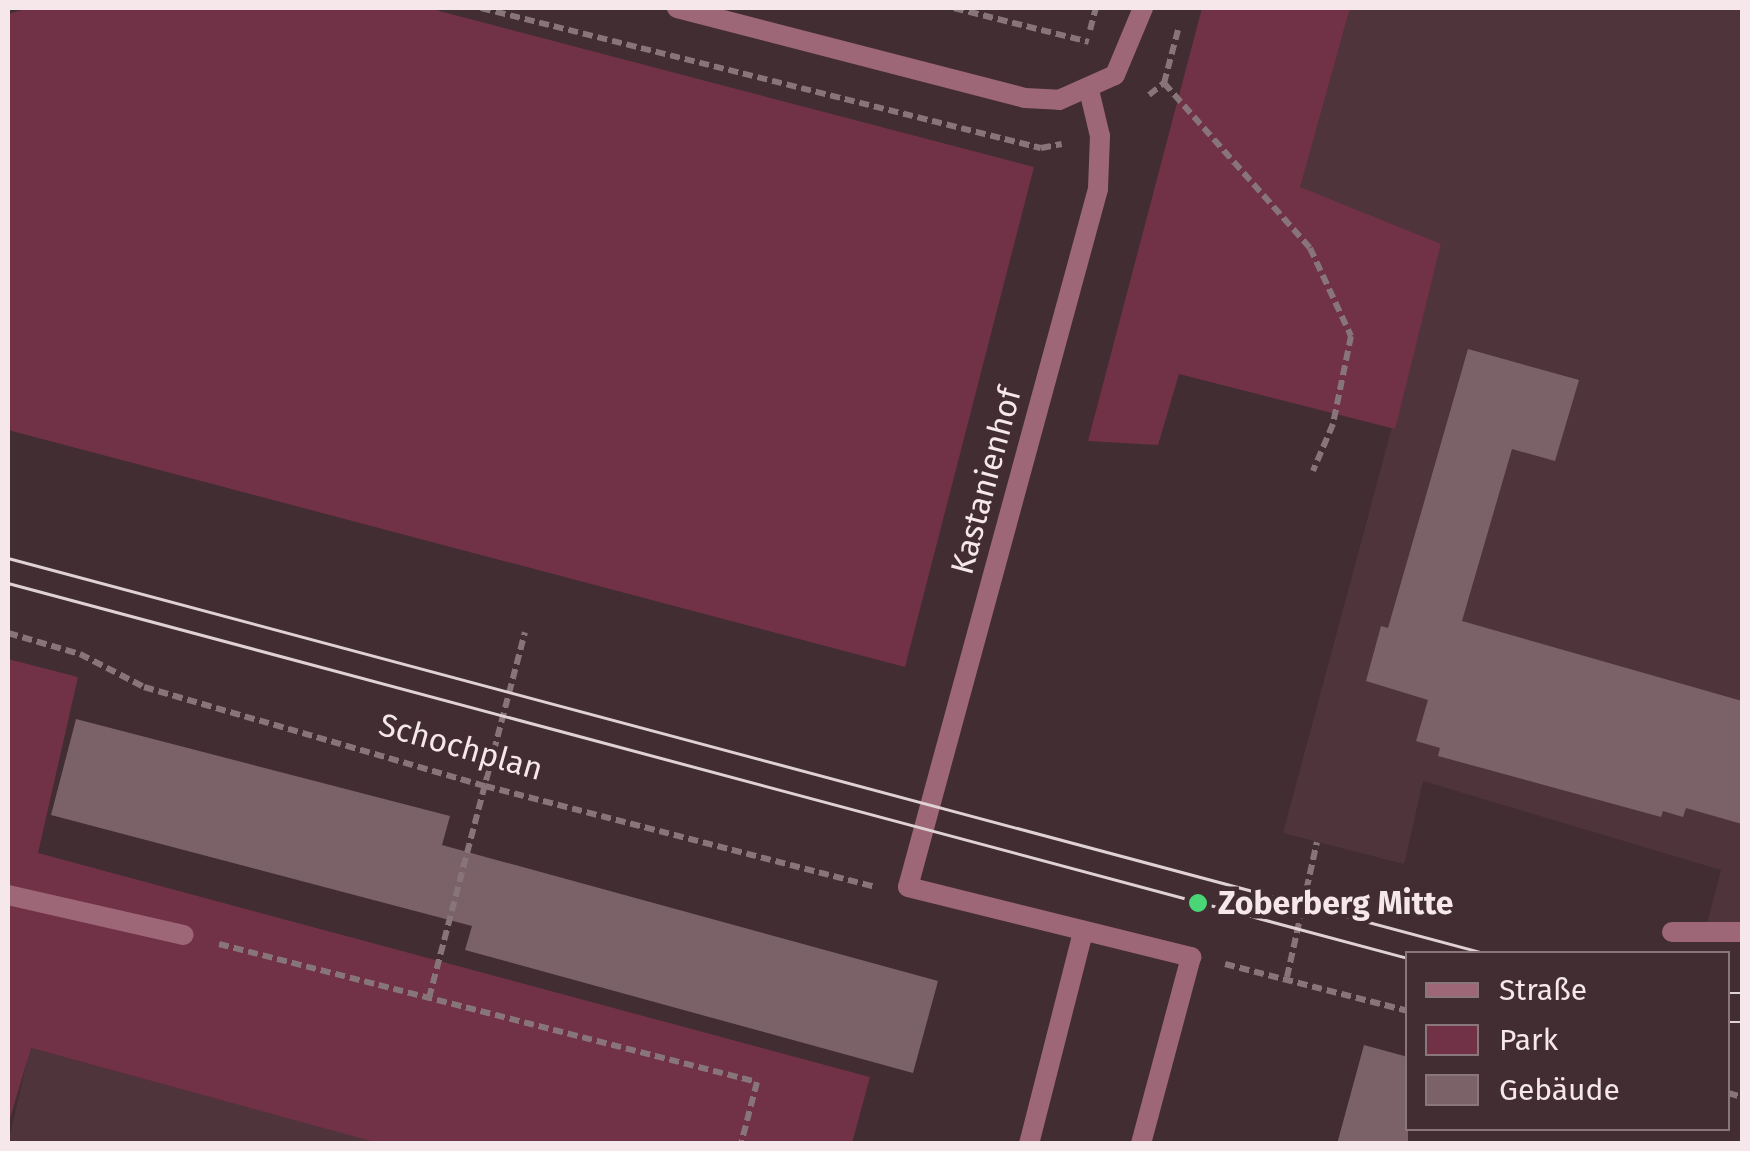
<!DOCTYPE html>
<meta charset="utf-8">
<style>
body{margin:0}
#map{position:relative;width:1750px;height:1151px;overflow:hidden;background:#422d33;font-family:"Fira Sans",sans-serif}
div>[style]{position:absolute}
.built>*{inset:0;background:#50343c}
.green>*{inset:0;background:#713147}
.building>*{inset:0;background:#7a6268}
.path>*{height:6px;margin-top:-3px;transform-origin:0;background:repeating-linear-gradient(90deg,#87757a 0 10px,transparent 0 15px)}
.minor>*{height:20px;margin:-10px;padding:0 10px;transform-origin:10px;border-radius:10px;background:#9e6777}
.tram>*{height:2.5px;margin:-1.25px;padding:0 1.25px;transform-origin:1.25px;border-radius:1.25px;background:#e0d1d5}
.dots>*{width:28px;height:28px;translate:-50% -50%;box-sizing:border-box;border:5px solid #422d33;border-radius:50%}
span{translate:-50% -50%;white-space:nowrap;text-align:center;line-height:1.15;-webkit-text-stroke:9px #422d33;paint-order:stroke}
.street-label{font-size:32px;color:#f5e7ea}
.poi-label{font-size:32px;color:#f5e7ea;font-weight:700}
.left{translate:0 -50%;text-align:left}
.frame{position:absolute;inset:0;border:10px solid #f5e7ea;pointer-events:none}
.legend{position:absolute;left:1405px;top:951px;width:325px;height:180px;box-sizing:border-box;background:#422d33;border:2px solid #8a777c;margin:0;padding:12px 18px;list-style:none;font-size:30px;color:#f5e7ea}
.legend li{display:flex;align-items:center;gap:20px;height:50px}
.legend b{width:50px;border:2px solid #8a777c}
</style>
<div id="map">
<div class="built">
<i style="clip-path:polygon(1350px 8px,1742px 8px,1742px 932px,1705px 932px,1721px 870px,1423px 781px,1404px 864px,1283px 833px,1441px 245px,1299px 188px)"></i>
<i style="clip-path:polygon(30px 1048px,382px 1143px,8px 1144px)"></i>
</div>
<div class="green">
<i style="clip-path:polygon(29px 8px,428px 8px,1034px 167px,905px 667px,8px 430px,8px 14px)"></i>
<i style="clip-path:polygon(1202px 8px,1350px 8px,1300px 187px,1441px 244px,1395px 429px,1179px 374px,1158px 445px,1088px 441px)"></i>
<i style="clip-path:polygon(8px 659px,78px 677px,38px 853px,870px 1077px,852px 1143px,382px 1144px,31px 1048px,8px 1125px)"></i>
</div>
<div class="building">
<i style="clip-path:polygon(1468px 349px,1579px 380px,1555px 461px,1512px 449px,1462px 621px,1742px 701px,1742px 824px,1686px 808px,1683px 817px,1663px 811px,1661px 817px,1438px 756px,1440px 748px,1416px 741px,1428px 700px,1366px 681px,1381px 626px,1388px 628px)"></i>
<i style="clip-path:polygon(76px 719px,450px 816px,442px 845px,938px 981px,913px 1073px,465px 950px,472px 926px,51px 815px)"></i>
<i style="clip-path:polygon(1364px 1045px,1408px 1057px,1408px 1144px,1337px 1144px)"></i>
</div>
<div class="path">
<i style="left:481px;top:8px;width:577px;rotate:14.04deg"></i>
<i style="left:1041px;top:148px;width:21px;rotate:-11deg"></i>
<i style="left:954px;top:8px;width:139px;rotate:14.1deg"></i>
<i style="left:1090px;top:30px;width:23px;rotate:-75deg"></i>
<i style="left:1178px;top:30px;width:55px;rotate:104.8deg"></i>
<i style="left:1164px;top:83px;width:220px;rotate:48.5deg"></i>
<i style="left:1310px;top:248px;width:97px;rotate:65deg"></i>
<i style="left:1351px;top:336px;width:90px;rotate:101.6deg"></i>
<i style="left:1333px;top:424px;width:51px;rotate:113.1deg"></i>
<i style="left:1149px;top:95px;width:19px;rotate:-39deg"></i>
<i style="left:8px;top:633px;width:75px;rotate:16.3deg"></i>
<i style="left:80px;top:654px;width:72px;rotate:27.3deg"></i>
<i style="left:144px;top:687px;width:355px;rotate:16.2deg"></i>
<i style="left:485px;top:786px;width:401px;rotate:14.5deg"></i>
<i style="left:219px;top:944px;width:555px;rotate:14.39deg"></i>
<i style="left:757px;top:1082px;width:64px;rotate:104.5deg"></i>
<i style="left:1225px;top:964px;width:189px;rotate:14.4deg"></i>
<i style="left:1287px;top:977px;width:138px;rotate:-77.5deg"></i>
<i style="left:429px;top:998px;width:378px;rotate:-75.3deg"></i>
<i style="left:1728px;top:1093px;width:15px;rotate:16deg"></i>
</div>
<div class="minor">
<i style="left:677px;top:8px;width:359px;rotate:14.5deg"></i>
<i style="left:1025px;top:98px;width:34px;rotate:3deg"></i>
<i style="left:1059px;top:100px;width:61px;rotate:-24.1deg"></i>
<i style="left:1115px;top:75px;width:73px;rotate:-67.3deg"></i>
<i style="left:1089px;top:90px;width:47px;rotate:76.6deg"></i>
<i style="left:1100px;top:136px;width:53px;rotate:92.2deg"></i>
<i style="left:1098px;top:189px;width:723px;rotate:105.23deg"></i>
<i style="left:908px;top:887px;width:292px;rotate:13.9deg"></i>
<i style="left:1191px;top:957px;width:194px;rotate:105deg"></i>
<i style="left:8px;top:895px;width:180px;rotate:12.8deg"></i>
<i style="left:1672px;top:932px;width:70px"></i>
<i style="left:1029px;top:1144px;width:219px;rotate:-75.7deg"></i>
</div>
<div class="tram">
<i style="left:8px;top:558px;width:1532px;rotate:14.98deg"></i>
<i style="left:8px;top:583px;width:1449px;rotate:15deg"></i>
<i style="left:1728px;top:993px;width:14px"></i>
<i style="left:1728px;top:1022px;width:14px"></i>
</div>
<div class="dots">
<i style="left:1198px;top:903px;background:#4ad677"></i>
</div>
<div class="street-label">
<span style="left:986px;top:481px;rotate:-75deg">Kastanienhof</span>
<span style="left:461px;top:747px;rotate:16deg">Schochplan</span>
</div>
<div class="poi-label">
<span class="left" style="left:1218px;top:903px">Zoberberg Mitte</span>
</div>
<div class="frame"></div>
<ul class="legend">
<li><b style="height:12px;background:#9e6777"></b>Straße</li>
<li><b style="height:28px;background:#713147"></b>Park</li>
<li><b style="height:28px;background:#7a6268"></b>Gebäude</li>
</ul>
</div>
